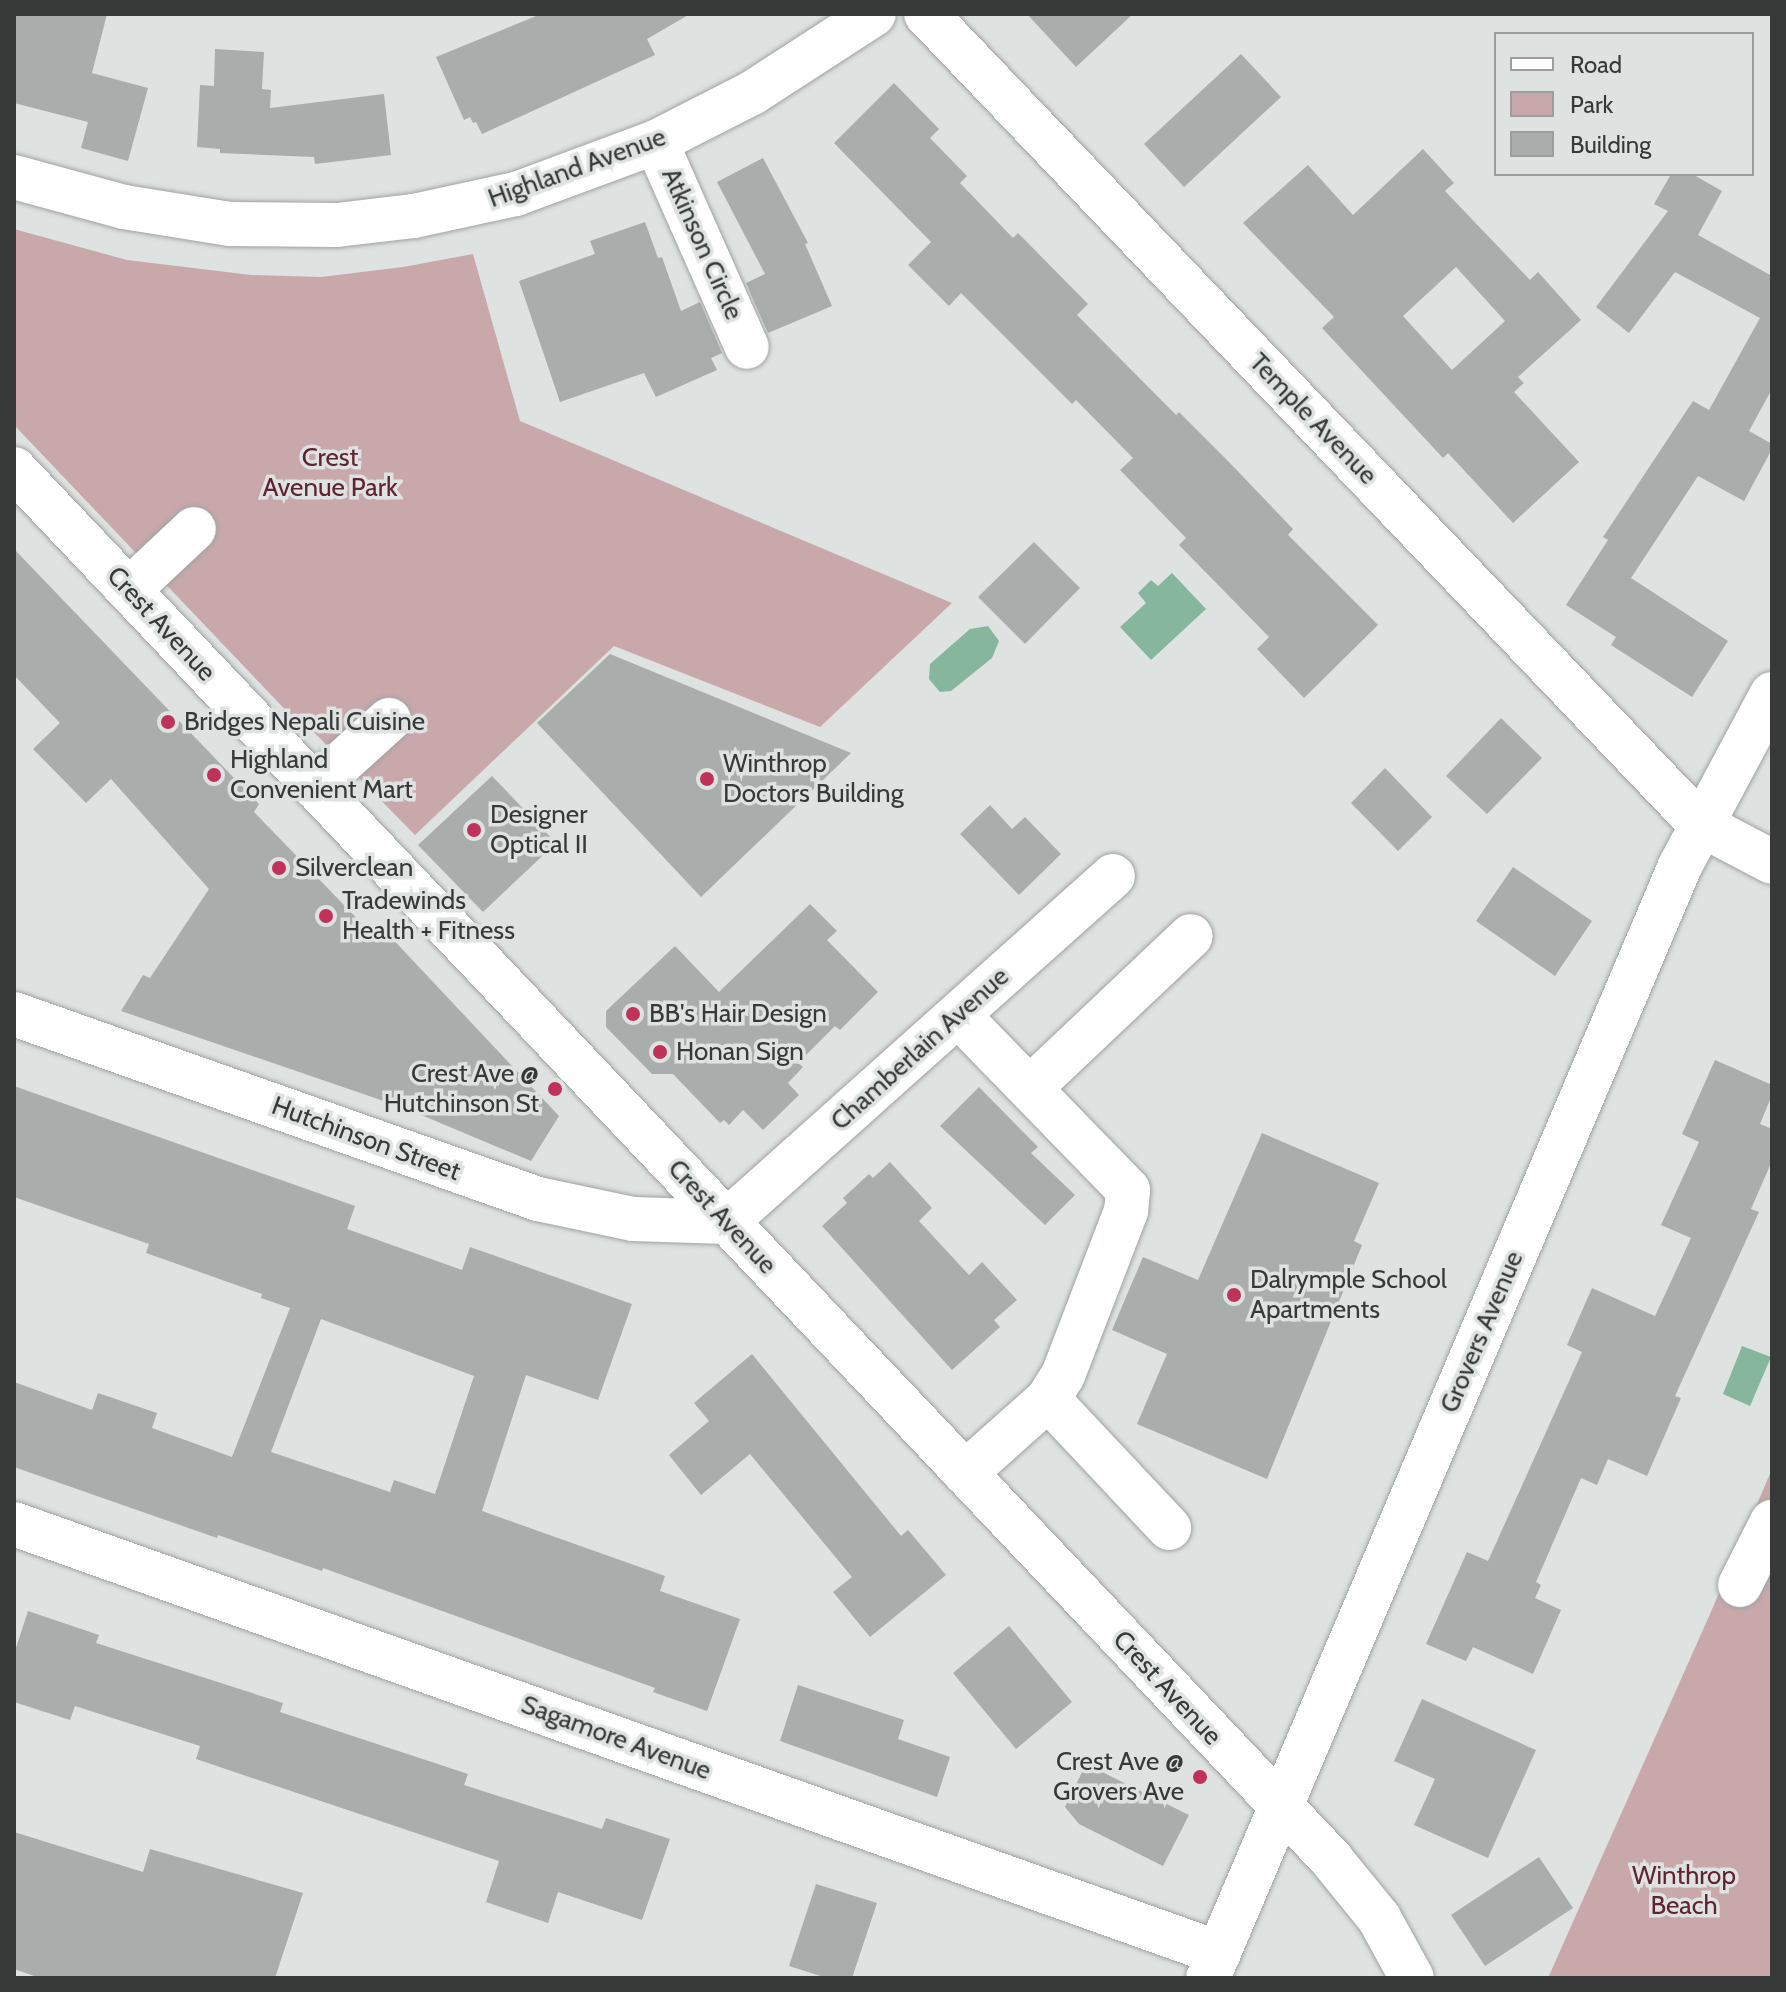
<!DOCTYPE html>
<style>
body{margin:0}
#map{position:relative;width:1786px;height:1992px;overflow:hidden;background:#dee2e0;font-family:Cabin,sans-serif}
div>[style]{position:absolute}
.green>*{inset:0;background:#c9a8ac}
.water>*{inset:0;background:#87b69f}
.building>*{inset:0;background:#a9adab}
.roads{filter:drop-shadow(0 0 2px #9fa3a1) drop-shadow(0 0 2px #9fa3a1)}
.minor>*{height:44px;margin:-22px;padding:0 22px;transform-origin:22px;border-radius:22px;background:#fff}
.major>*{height:44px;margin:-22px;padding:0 22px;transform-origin:22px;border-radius:22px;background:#fff}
.dots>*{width:22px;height:22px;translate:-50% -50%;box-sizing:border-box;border:4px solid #dee2e0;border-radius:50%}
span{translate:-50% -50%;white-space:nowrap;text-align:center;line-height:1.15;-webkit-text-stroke:7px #dee2e0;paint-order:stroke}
.street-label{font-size:26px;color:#373938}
.park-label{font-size:26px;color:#602331}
.poi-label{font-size:26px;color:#373938}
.left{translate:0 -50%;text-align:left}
.right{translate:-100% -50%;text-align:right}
.frame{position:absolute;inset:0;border:16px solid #373938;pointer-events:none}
.legend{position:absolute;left:1494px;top:32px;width:260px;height:144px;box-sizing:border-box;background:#dee2e0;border:2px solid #9b9e9d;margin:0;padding:10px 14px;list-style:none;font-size:24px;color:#373938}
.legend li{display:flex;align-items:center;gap:16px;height:40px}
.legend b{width:40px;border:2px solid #9b9e9d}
</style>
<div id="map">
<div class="green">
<i style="clip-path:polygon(14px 229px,127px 260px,251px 275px,321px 277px,403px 267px,473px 254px,520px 421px,952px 603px,820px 727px,614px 646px,415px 835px,300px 718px,296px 721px,14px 425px)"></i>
<i style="clip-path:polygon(1772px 1469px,1772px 1978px,1548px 1978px,1710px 1614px)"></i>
</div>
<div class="water">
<i style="clip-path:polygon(1172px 573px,1206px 609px,1151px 660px,1120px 627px,1146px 603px,1138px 593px,1151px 580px,1158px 586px)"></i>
<i style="clip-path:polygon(988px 626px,999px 641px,992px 658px,951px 691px,940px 692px,929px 679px,930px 664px,970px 629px)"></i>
<i style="clip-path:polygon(1742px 1346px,1771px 1357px,1750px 1406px,1723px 1394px)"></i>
</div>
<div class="building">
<i style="clip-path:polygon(14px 14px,107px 14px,92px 73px,148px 88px,128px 161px,81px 148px,88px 122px,14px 103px)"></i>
<i style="clip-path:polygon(541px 14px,690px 14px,647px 39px,655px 55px,482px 134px,476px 122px,473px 123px,470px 117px,464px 120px,436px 57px)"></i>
<i style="clip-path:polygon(1027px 14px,1133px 14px,1076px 67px)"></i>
<i style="clip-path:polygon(215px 49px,264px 52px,262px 89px,271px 90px,270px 108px,384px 94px,391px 155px,315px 164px,314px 157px,220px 153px,220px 149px,197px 147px,200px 85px,214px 86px)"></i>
<i style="clip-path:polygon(1241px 54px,1281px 97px,1184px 187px,1144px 144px)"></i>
<i style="clip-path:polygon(894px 83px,939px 129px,930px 138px,967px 176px,960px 183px,1013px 238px,1018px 233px,1088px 304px,1077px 315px,1176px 415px,1179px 412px,1228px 461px,1293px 529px,1288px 535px,1378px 625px,1304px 698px,1257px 649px,1269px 637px,1179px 545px,1186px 538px,1120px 470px,1133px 458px,1076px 400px,1072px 404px,961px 293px,949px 306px,908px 265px,931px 242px,834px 143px)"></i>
<i style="clip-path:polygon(evenodd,1423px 149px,1454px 183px,1445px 191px,1530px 280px,1538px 272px,1581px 320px,1518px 377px,1524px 383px,1514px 392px,1579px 462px,1513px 523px,1448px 453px,1443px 458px,1322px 328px,1334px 317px,1243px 223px,1308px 165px,1353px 215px,1423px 149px,1456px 267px,1505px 321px,1452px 370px,1403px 316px,1456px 267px)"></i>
<i style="clip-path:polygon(763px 158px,808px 243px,805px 244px,832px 306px,768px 333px,746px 283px,765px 274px,717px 182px)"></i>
<i style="clip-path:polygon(1671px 174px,1692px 174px,1722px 191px,1698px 235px,1772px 276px,1772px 389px,1749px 431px,1772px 444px,1772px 449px,1744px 501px,1698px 476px,1631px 578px,1728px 641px,1692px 697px,1611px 645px,1616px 637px,1566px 605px,1608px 540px,1603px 537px,1693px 401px,1709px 410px,1760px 318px,1675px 272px,1629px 333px,1596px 307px,1668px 211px,1654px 204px)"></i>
<i style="clip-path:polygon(645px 222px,658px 258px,662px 257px,681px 311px,700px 302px,722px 353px,711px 358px,717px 370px,656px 397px,644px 373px,560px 402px,519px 281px,595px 254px,590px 241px)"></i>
<i style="clip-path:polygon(1034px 542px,1080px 588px,1025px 644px,978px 597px)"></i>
<i style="clip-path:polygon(14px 549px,259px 804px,254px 812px,372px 934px,387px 933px,559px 1116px,531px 1161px,407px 1109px,121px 1011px,143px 975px,150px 978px,209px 889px,111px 779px,86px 803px,33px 749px,60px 723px,14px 675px)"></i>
<i style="clip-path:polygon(610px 654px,851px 753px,701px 897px,537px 723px)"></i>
<i style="clip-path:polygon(1501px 718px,1542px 758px,1487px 814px,1446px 776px)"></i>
<i style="clip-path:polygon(1385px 768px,1432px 817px,1398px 851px,1351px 803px)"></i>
<i style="clip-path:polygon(492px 776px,556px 843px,483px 912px,418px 845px)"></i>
<i style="clip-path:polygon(990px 805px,1012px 829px,1025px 817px,1061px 854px,1019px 895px,960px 834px)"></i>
<i style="clip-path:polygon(1513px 867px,1592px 921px,1555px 976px,1476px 921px)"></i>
<i style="clip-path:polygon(810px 904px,837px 931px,827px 940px,878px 992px,840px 1030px,835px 1026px,798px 1063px,803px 1067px,788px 1083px,799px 1095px,763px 1130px,743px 1110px,729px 1125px,724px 1120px,720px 1123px,673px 1074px,652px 1074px,606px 1027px,606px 1011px,675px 946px,719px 992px)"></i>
<i style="clip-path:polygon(1715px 1060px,1772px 1085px,1772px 1095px,1760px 1124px,1772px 1129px,1772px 1161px,1751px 1209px,1759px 1212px,1675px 1396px,1681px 1398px,1647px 1476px,1608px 1459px,1597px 1485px,1581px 1478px,1536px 1582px,1541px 1585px,1535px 1598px,1561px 1610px,1533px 1674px,1473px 1647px,1466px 1661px,1426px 1644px,1467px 1552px,1488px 1561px,1582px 1352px,1567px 1345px,1592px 1288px,1655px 1316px,1691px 1238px,1661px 1225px,1699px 1142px,1682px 1134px)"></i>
<i style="clip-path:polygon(evenodd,14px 1086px,355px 1206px,347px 1229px,462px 1270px,470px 1247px,632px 1304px,598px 1400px,526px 1375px,482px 1511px,665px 1576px,660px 1591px,740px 1619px,707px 1711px,653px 1692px,655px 1688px,323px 1568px,322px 1571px,218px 1535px,217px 1538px,14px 1467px,14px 1382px,92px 1410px,98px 1393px,157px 1413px,152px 1428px,232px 1457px,290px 1308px,261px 1298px,262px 1294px,146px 1253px,149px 1244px,14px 1197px,14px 1086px,321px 1319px,474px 1376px,435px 1494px,394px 1480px,390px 1492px,271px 1452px,321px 1319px)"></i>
<i style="clip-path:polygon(979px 1087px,1038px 1147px,1031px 1153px,1075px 1195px,1045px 1225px,940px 1126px)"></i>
<i style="clip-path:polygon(1262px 1133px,1379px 1183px,1354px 1241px,1362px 1245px,1267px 1479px,1137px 1424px,1167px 1354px,1112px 1330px,1143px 1257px,1198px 1280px)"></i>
<i style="clip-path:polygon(890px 1162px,932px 1208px,919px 1221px,969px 1275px,982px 1262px,1017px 1300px,994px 1320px,1000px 1327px,952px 1370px,822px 1226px,847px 1203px,843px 1198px,869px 1174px,873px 1178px)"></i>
<i style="clip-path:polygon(752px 1354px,901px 1536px,908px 1530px,946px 1575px,870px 1637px,833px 1592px,852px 1577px,750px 1454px,701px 1495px,669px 1455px,709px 1421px,694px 1403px)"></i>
<i style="clip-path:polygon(28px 1611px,99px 1635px,96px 1643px,283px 1703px,280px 1712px,468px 1774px,464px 1785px,602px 1829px,606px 1818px,670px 1839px,642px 1920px,558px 1892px,548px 1923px,486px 1902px,499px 1861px,196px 1759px,200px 1746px,75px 1706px,70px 1720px,14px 1702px,14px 1654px)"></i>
<i style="clip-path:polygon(1009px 1626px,1072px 1702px,1016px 1749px,953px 1673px)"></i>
<i style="clip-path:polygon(798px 1685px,904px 1720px,898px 1739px,950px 1757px,937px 1797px,780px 1741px)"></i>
<i style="clip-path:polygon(1422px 1699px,1536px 1750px,1488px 1858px,1414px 1825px,1435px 1779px,1394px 1761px)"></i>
<i style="clip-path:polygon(1086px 1764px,1189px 1815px,1163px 1866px,1079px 1824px,1065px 1807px)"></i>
<i style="clip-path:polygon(14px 1832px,143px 1872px,150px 1849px,303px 1893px,275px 1978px,40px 1978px,14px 1969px)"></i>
<i style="clip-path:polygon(1539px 1857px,1573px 1908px,1485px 1966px,1451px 1915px)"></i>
<i style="clip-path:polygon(816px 1884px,877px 1903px,852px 1978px,827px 1978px,789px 1966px)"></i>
</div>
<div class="roads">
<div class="minor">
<i style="left:926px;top:14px;width:1120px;rotate:46.3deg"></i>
<i style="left:1700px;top:824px;width:81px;rotate:27.8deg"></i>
<i style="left:656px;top:142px;width:224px;rotate:66.1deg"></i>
<i style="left:14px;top:177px;width:114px;rotate:15.3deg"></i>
<i style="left:124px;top:207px;width:107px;rotate:9.1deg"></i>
<i style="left:230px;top:224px;width:107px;rotate:0.5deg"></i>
<i style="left:337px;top:225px;width:78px;rotate:-6.7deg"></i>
<i style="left:414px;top:216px;width:104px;rotate:-12.2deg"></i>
<i style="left:516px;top:194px;width:149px;rotate:-20.4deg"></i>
<i style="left:656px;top:142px;width:108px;rotate:-27deg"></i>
<i style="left:752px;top:93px;width:145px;rotate:-32.9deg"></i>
<i style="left:129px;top:590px;width:89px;rotate:-43.2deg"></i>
<i style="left:315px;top:787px;width:100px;rotate:-42.2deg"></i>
<i style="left:14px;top:1014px;width:556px;rotate:19.45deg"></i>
<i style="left:538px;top:1199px;width:97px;rotate:11.9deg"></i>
<i style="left:633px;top:1219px;width:93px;rotate:1.8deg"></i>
<i style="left:726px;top:1222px;width:519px;rotate:-41.8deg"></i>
<i style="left:958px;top:1015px;width:244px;rotate:45.8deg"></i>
<i style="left:1128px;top:1190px;width:21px;rotate:95deg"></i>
<i style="left:1126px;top:1211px;width:176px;rotate:111deg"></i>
<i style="left:1063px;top:1375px;width:28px;rotate:122deg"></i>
<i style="left:1030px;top:1088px;width:221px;rotate:-43.4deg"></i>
<i style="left:965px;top:1473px;width:111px;rotate:-41.7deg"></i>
<i style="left:1048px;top:1399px;width:177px;rotate:46.8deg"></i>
<i style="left:14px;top:1524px;width:1279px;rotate:19.6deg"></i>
<i style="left:1740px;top:1585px;width:71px;rotate:-63.1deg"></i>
<i style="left:1208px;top:1978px;width:1208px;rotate:-67deg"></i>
<i style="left:1680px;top:866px;width:195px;rotate:-61.9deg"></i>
</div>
<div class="major">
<i style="left:14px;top:469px;width:1915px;rotate:46.54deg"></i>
<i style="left:1331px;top:1859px;width:76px;rotate:50.9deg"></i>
<i style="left:1379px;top:1918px;width:68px;rotate:61.2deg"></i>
</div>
</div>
<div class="dots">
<i style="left:168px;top:722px;background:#c1325a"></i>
<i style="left:214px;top:775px;background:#c1325a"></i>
<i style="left:707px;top:779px;background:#c1325a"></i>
<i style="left:474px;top:830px;background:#c1325a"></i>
<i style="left:279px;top:868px;background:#c1325a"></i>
<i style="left:326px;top:916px;background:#c1325a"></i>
<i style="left:633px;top:1014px;background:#c1325a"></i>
<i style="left:660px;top:1052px;background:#c1325a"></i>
<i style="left:555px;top:1089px;background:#c1325a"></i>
<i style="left:1234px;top:1295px;background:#c1325a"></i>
<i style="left:1200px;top:1777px;background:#c1325a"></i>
</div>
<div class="street-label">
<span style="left:577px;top:168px;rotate:-20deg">Highland Avenue</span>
<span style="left:702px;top:244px;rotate:66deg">Atkinson Circle</span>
<span style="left:1313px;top:419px;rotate:46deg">Temple Avenue</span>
<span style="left:161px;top:624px;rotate:47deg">Crest Avenue</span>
<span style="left:920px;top:1049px;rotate:-42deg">Chamberlain Avenue</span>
<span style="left:366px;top:1139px;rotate:20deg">Hutchinson Street</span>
<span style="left:722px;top:1217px;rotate:47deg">Crest Avenue</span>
<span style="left:1482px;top:1332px;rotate:-67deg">Grovers Avenue</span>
<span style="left:1167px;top:1688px;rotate:47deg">Crest Avenue</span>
<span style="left:616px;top:1738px;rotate:20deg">Sagamore Avenue</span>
</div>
<div class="park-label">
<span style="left:330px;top:473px">Crest<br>Avenue Park</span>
<span style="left:1684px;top:1891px">Winthrop<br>Beach</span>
</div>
<div class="poi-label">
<span class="left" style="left:184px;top:722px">Bridges Nepali Cuisine</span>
<span class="left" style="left:230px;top:775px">Highland<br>Convenient Mart</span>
<span class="left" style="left:723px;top:779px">Winthrop<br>Doctors Building</span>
<span class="left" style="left:490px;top:830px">Designer<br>Optical II</span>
<span class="left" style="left:295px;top:868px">Silverclean</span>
<span class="left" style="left:342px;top:916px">Tradewinds<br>Health + Fitness</span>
<span class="left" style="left:649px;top:1014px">BB's Hair Design</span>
<span class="left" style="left:676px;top:1052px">Honan Sign</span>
<span class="right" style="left:539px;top:1089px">Crest Ave @<br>Hutchinson St</span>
<span class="left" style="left:1250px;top:1295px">Dalrymple School<br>Apartments</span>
<span class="right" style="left:1184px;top:1777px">Crest Ave @<br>Grovers Ave</span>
</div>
<div class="frame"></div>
<ul class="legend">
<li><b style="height:10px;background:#fff"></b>Road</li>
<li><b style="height:22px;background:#c9a8ac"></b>Park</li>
<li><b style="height:22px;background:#a9adab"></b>Building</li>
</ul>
</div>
